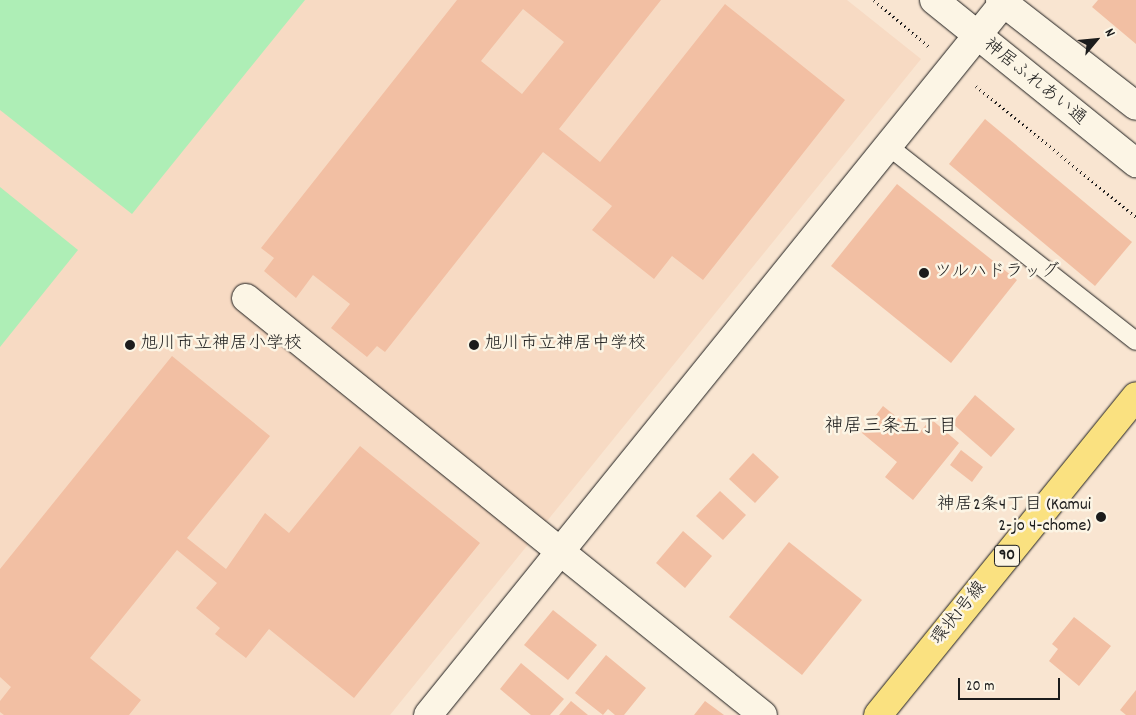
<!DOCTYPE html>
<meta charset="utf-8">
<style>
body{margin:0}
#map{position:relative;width:1136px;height:715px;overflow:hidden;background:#f9e5d1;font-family:Dekko,"Klee One",sans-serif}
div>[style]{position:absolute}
.built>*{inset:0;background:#f7dac3}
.green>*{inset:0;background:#aeeeb6}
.building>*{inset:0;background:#f2bfa3}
.path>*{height:3px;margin-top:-1.5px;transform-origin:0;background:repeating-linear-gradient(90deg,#1c1c1c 0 1px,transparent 0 5px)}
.roads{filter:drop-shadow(0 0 1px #1c1c1c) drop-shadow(0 0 1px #1c1c1c)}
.lane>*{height:18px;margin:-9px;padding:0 9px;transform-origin:9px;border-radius:9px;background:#fcf5e5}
.street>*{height:28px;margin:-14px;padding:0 14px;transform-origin:14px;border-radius:14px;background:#fcf5e5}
.primary>*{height:28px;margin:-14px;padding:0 14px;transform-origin:14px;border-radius:14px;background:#fae180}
.dots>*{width:14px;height:14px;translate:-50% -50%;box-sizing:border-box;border:2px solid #fcf5e5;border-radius:50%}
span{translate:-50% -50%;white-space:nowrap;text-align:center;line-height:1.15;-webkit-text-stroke:5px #fcf5e5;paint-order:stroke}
.shield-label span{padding:1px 4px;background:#fcf5e5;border:1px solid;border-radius:4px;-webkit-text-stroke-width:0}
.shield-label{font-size:16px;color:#1c1c1c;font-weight:700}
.street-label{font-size:18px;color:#1c1c1c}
.poi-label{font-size:18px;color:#1c1c1c}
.left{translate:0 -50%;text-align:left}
.right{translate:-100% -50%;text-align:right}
.neighbourhood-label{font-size:19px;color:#1c1c1c}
.north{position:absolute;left:1071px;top:15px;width:50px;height:50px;-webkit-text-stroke:4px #fcf5e5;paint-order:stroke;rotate:62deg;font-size:14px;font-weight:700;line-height:20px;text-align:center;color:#1c1c1c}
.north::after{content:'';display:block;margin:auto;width:18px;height:22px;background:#1c1c1c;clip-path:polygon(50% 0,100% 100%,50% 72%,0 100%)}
.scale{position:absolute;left:958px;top:678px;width:102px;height:22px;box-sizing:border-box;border:2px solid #1c1c1c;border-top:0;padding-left:6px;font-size:15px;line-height:18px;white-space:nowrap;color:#1c1c1c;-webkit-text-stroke:4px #fcf5e5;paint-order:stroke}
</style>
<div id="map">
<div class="built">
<i style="clip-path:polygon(0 0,847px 0,921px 59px,390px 715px,0 715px)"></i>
</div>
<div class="green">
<i style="clip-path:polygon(0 0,305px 0,132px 214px,0 110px)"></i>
<i style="clip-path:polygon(0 187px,78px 250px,0 347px)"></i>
</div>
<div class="building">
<i style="clip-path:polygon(evenodd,457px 0,661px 0,559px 129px,600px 162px,725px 4px,845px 100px,703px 280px,672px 256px,654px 279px,592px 230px,612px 206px,543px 152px,385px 352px,377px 346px,367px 357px,331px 328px,350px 304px,313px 275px,296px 298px,264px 271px,274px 258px,261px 248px,457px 0,523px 9px,564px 42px,522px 94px,481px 61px,523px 9px)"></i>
<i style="clip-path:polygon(1098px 0,1136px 0,1136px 44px,1092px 7px)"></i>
<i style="clip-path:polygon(985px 119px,1132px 242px,1095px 286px,949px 164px)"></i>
<i style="clip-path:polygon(897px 184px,1017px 280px,951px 363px,831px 266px)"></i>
<i style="clip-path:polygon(172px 356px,270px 436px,187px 538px,226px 569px,265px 513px,289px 533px,360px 446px,480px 543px,354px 698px,269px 629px,246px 658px,215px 634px,220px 628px,196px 608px,217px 583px,177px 550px,90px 658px,141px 700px,129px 715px,4px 715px,0 712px,0 701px,11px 687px,0 677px,0 569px)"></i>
<i style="clip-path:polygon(975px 395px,1015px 429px,991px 457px,952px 423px)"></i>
<i style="clip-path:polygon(883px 406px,918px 434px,931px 419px,959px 443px,913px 500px,885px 477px,897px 462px,862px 433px)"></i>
<i style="clip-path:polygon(961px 450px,983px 467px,972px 482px,950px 465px)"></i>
<i style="clip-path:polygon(753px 453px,779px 477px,755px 503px,729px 479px)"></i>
<i style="clip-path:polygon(720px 491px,746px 515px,723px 540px,696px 516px)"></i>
<i style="clip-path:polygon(683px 531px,712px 556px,685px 588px,656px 563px)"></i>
<i style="clip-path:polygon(789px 542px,862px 600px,802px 675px,729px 617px)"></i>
<i style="clip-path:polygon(553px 610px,597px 645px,568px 680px,524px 645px)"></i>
<i style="clip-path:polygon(1074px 617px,1111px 646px,1079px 686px,1049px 661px,1058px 649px,1052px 644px)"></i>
<i style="clip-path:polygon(606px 655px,646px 688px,624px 715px,615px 715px,608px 709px,603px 715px,575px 693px)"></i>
<i style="clip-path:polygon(521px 663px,564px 699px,550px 715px,531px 715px,500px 689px)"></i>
<i style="clip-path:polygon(1136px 690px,1136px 715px,1126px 715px,1120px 710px)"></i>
<i style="clip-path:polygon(571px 701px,588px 715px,559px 715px)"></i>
<i style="clip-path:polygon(705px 701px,724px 715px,694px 715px)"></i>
</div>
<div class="path">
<i style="left:874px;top:0;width:72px;rotate:40.5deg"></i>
<i style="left:976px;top:86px;width:207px;rotate:39.3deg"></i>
</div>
<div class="roads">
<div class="lane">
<i style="left:888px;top:146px;width:315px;rotate:38.2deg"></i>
</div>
<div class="street">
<i style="left:934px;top:0;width:260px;rotate:38.9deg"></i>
<i style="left:1000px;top:0;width:172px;rotate:37.9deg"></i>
<i style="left:246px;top:298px;width:664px;rotate:38.89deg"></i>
<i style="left:428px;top:715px;width:919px;rotate:-51.05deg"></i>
</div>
<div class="primary">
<i style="left:878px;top:715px;width:410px;rotate:-51deg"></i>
</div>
</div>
<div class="dots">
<i style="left:924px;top:273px;background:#1c1c1c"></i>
<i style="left:130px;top:345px;background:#1c1c1c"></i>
<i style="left:474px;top:345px;background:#1c1c1c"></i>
<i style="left:1101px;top:517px;background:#1c1c1c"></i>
</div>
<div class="shield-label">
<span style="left:1007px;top:556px">90</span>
</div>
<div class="street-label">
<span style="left:1034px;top:83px;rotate:39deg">神居ふれあい通</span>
<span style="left:960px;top:614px;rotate:-51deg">環状1号線</span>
</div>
<div class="poi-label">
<span class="left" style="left:934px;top:273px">ツルハドラッグ</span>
<span class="left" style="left:140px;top:345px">旭川市立神居小学校</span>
<span class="left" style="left:484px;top:345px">旭川市立神居中学校</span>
<span class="right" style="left:1091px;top:517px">神居2条4丁目 (Kamui<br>2-jo 4-chome)</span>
</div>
<div class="neighbourhood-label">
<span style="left:891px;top:428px">神居三条五丁目</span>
</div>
<div class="north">N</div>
<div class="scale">20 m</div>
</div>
